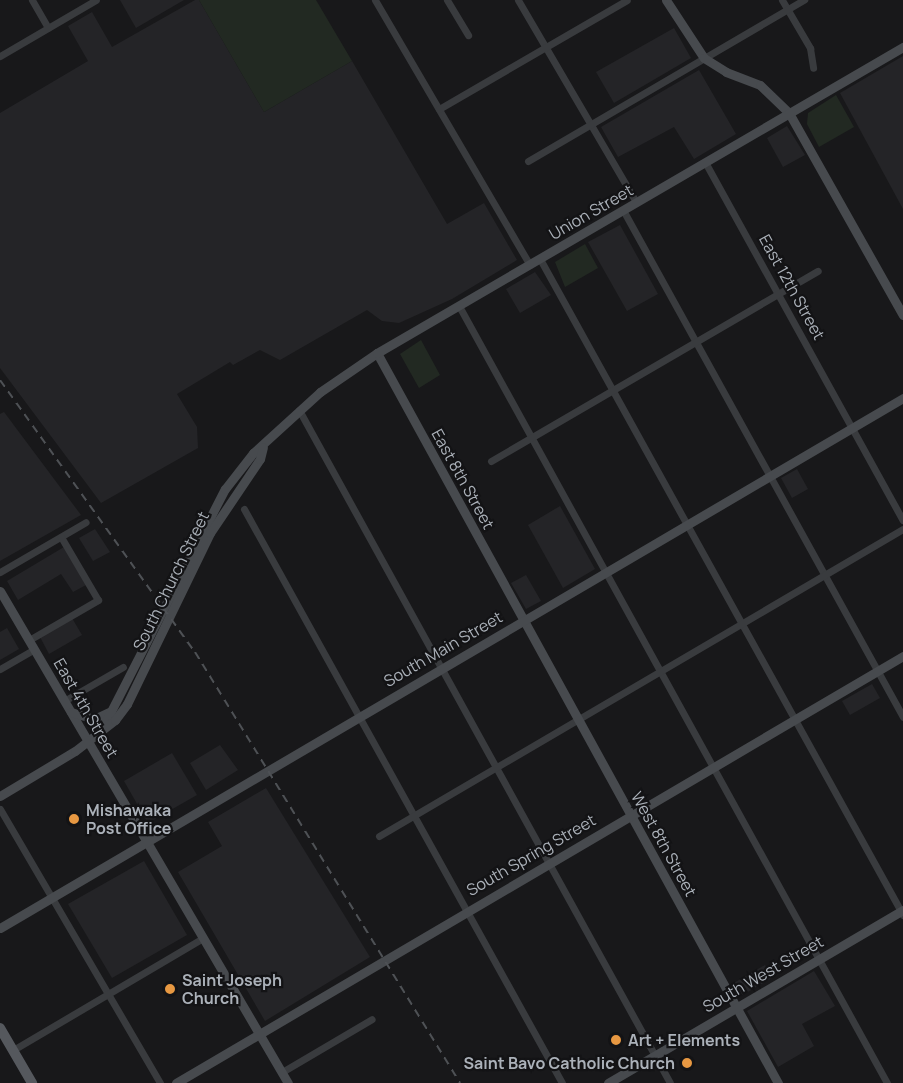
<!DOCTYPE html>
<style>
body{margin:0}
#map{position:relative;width:903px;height:1083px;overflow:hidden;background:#18181a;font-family:Manrope,sans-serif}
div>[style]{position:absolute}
.built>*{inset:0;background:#242427}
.green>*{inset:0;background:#222922}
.street>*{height:7px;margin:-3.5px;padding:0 3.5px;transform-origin:3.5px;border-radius:3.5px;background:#393b3e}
.secondary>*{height:9px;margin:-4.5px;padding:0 4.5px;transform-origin:4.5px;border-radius:4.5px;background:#474a4e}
.primary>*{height:10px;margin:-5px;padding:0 5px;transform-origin:5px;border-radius:5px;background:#55585d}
.rail>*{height:2px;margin-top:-1px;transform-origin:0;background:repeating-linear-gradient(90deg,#4e5155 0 8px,transparent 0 14px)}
.dots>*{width:16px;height:16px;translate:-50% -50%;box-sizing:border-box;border:3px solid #131315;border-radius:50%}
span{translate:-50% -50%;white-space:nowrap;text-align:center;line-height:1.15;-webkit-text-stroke:4.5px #131315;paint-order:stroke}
.street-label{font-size:16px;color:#abb1b9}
.poi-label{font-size:16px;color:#abb1b9;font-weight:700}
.left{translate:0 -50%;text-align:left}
.right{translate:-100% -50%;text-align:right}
</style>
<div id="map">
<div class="built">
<i style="clip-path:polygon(120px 0,184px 0,136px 28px)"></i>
<i style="clip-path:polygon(195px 0,199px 0,264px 112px,352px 61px,447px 224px,484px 203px,517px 260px,452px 299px,399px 323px,382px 321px,367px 310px,280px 360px,260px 350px,233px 365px,230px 362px,177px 394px,197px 427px,198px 448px,101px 503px,0 368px,0 113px,88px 61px,68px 26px,92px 12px,112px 47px)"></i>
<i style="clip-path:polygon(674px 28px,691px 58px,614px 103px,596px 72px)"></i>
<i style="clip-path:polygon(903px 56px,903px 209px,840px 93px)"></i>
<i style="clip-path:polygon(699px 70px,736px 134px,694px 159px,674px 127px,618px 157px,601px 127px)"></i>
<i style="clip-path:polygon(787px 126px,805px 155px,783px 167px,767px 138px)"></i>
<i style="clip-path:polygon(620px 225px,658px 294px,627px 311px,588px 242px)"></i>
<i style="clip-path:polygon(535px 272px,551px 295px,520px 313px,506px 289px)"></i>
<i style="clip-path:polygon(4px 412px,81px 515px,0 561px,0 414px)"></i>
<i style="clip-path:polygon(797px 469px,808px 489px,792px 498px,781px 478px)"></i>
<i style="clip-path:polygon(560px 506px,595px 569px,563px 588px,528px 525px)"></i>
<i style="clip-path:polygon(95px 529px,110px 552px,93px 561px,79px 538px)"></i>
<i style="clip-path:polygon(64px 547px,86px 585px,73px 592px,61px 574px,18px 600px,7px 581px)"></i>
<i style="clip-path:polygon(526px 575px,541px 601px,526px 609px,511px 583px)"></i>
<i style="clip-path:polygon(72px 618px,82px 635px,49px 654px,40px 637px)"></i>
<i style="clip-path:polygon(7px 628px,19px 649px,0 660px,0 632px)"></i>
<i style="clip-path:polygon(872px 684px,880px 698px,850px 715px,842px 701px)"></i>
<i style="clip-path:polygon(220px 745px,238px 770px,206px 790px,190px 763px)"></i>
<i style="clip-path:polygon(172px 753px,197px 795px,148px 823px,124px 781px)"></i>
<i style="clip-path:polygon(266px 788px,370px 957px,265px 1021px,178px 872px,222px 846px,208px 822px)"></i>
<i style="clip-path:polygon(144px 861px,187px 935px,112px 978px,68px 904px)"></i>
<i style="clip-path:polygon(765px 965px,772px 978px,739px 997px,732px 984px)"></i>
<i style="clip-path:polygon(814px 971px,835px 1006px,802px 1024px,814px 1046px,778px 1067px,747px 1011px)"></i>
</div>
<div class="green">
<i style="clip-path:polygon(199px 0,316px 0,352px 61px,264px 112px)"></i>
<i style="clip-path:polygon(836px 95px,854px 127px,819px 147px,807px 124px,808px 113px)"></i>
<i style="clip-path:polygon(585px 244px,598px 268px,565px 287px,555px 262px)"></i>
<i style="clip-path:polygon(421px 340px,440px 375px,419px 388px,400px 354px)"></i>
</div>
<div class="street">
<i style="left:32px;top:0;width:32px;rotate:60deg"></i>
<i style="left:375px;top:0;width:307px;rotate:59.7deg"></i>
<i style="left:447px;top:0;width:41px;rotate:59deg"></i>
<i style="left:518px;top:0;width:234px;rotate:59.7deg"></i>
<i style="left:782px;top:0;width:56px;rotate:59.7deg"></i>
<i style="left:810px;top:48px;width:20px;rotate:81deg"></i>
<i style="left:0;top:56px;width:111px;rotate:-30.3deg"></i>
<i style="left:439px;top:109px;width:217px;rotate:-30.1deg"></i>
<i style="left:528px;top:161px;width:320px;rotate:-30.3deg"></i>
<i style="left:705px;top:162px;width:409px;rotate:61.1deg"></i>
<i style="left:623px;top:210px;width:579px;rotate:61.09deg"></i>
<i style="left:540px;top:259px;width:750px;rotate:61.04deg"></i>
<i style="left:459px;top:306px;width:887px;rotate:61.15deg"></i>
<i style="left:299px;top:410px;width:768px;rotate:61.13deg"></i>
<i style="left:491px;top:461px;width:378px;rotate:-30.2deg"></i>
<i style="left:244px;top:509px;width:656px;rotate:61.01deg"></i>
<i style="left:0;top:572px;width:99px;rotate:-30.2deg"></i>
<i style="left:29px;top:640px;width:80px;rotate:-30.1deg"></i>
<i style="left:98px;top:600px;width:73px;rotate:-120.4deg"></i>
<i style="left:0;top:669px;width:39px;rotate:-30deg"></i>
<i style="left:64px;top:701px;width:68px;rotate:-30deg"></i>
<i style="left:0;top:809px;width:317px;rotate:59.7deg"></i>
<i style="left:379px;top:836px;width:607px;rotate:-30.37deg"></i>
<i style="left:13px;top:1050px;width:221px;rotate:-30.5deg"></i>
<i style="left:282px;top:1072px;width:104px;rotate:-30.5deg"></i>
</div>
<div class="secondary">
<i style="left:666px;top:0;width:69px;rotate:56.8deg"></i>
<i style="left:704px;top:58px;width:26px;rotate:32deg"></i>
<i style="left:726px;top:72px;width:36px;rotate:21deg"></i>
<i style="left:760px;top:85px;width:40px;rotate:44deg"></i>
<i style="left:789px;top:113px;width:232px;rotate:60.6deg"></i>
<i style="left:377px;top:353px;width:833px;rotate:61.22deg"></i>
<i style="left:0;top:591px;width:570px;rotate:59.66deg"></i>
<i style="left:71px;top:712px;width:24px;rotate:17deg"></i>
<i style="left:94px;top:719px;width:17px;rotate:-25deg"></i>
<i style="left:104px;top:725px;width:265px;rotate:-62.9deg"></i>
<i style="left:225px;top:489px;width:46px;rotate:-52.1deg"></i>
<i style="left:253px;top:453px;width:91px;rotate:-42.3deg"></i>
<i style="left:320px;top:392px;width:69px;rotate:-34.4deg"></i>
<i style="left:377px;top:353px;width:609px;rotate:-30.19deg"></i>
<i style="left:0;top:796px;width:87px;rotate:-31deg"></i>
<i style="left:75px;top:751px;width:51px;rotate:-37.8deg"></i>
<i style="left:115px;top:720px;width:20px;rotate:-53deg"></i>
<i style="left:127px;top:704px;width:190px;rotate:-64.1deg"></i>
<i style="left:210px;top:533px;width:89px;rotate:-56deg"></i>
<i style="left:260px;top:459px;width:12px;rotate:-76deg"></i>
<i style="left:0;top:928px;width:1047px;rotate:-30.41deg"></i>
<i style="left:176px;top:1083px;width:843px;rotate:-30.43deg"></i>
<i style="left:608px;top:1083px;width:342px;rotate:-30.4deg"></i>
</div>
<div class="primary">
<i style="left:0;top:1028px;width:64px;rotate:59.8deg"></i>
</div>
<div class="rail">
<i style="left:0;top:380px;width:335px;rotate:54.4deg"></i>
<i style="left:195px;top:652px;width:506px;rotate:58.41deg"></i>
</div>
<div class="dots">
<i style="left:74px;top:819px;background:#e79842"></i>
<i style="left:170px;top:989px;background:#e79842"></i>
<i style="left:616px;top:1040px;background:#e79842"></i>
<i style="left:687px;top:1063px;background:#e79842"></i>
</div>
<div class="street-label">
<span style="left:591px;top:212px;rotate:-30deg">Union Street</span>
<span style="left:792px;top:287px;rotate:61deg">East 12th Street</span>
<span style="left:463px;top:479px;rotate:61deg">East 8th Street</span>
<span style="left:171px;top:581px;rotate:-64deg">South Church Street</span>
<span style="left:443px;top:649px;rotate:-30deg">South Main Street</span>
<span style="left:86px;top:708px;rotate:60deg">East 4th Street</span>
<span style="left:664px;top:844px;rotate:61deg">West 8th Street</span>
<span style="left:531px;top:855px;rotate:-30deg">South Spring Street</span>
<span style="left:763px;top:974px;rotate:-30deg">South West Street</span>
</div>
<div class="poi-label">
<span class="left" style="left:86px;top:819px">Mishawaka<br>Post Office</span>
<span class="left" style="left:182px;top:989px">Saint Joseph<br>Church</span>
<span class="left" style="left:628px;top:1040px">Art + Elements</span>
<span class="right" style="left:675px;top:1063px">Saint Bavo Catholic Church</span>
</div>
</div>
